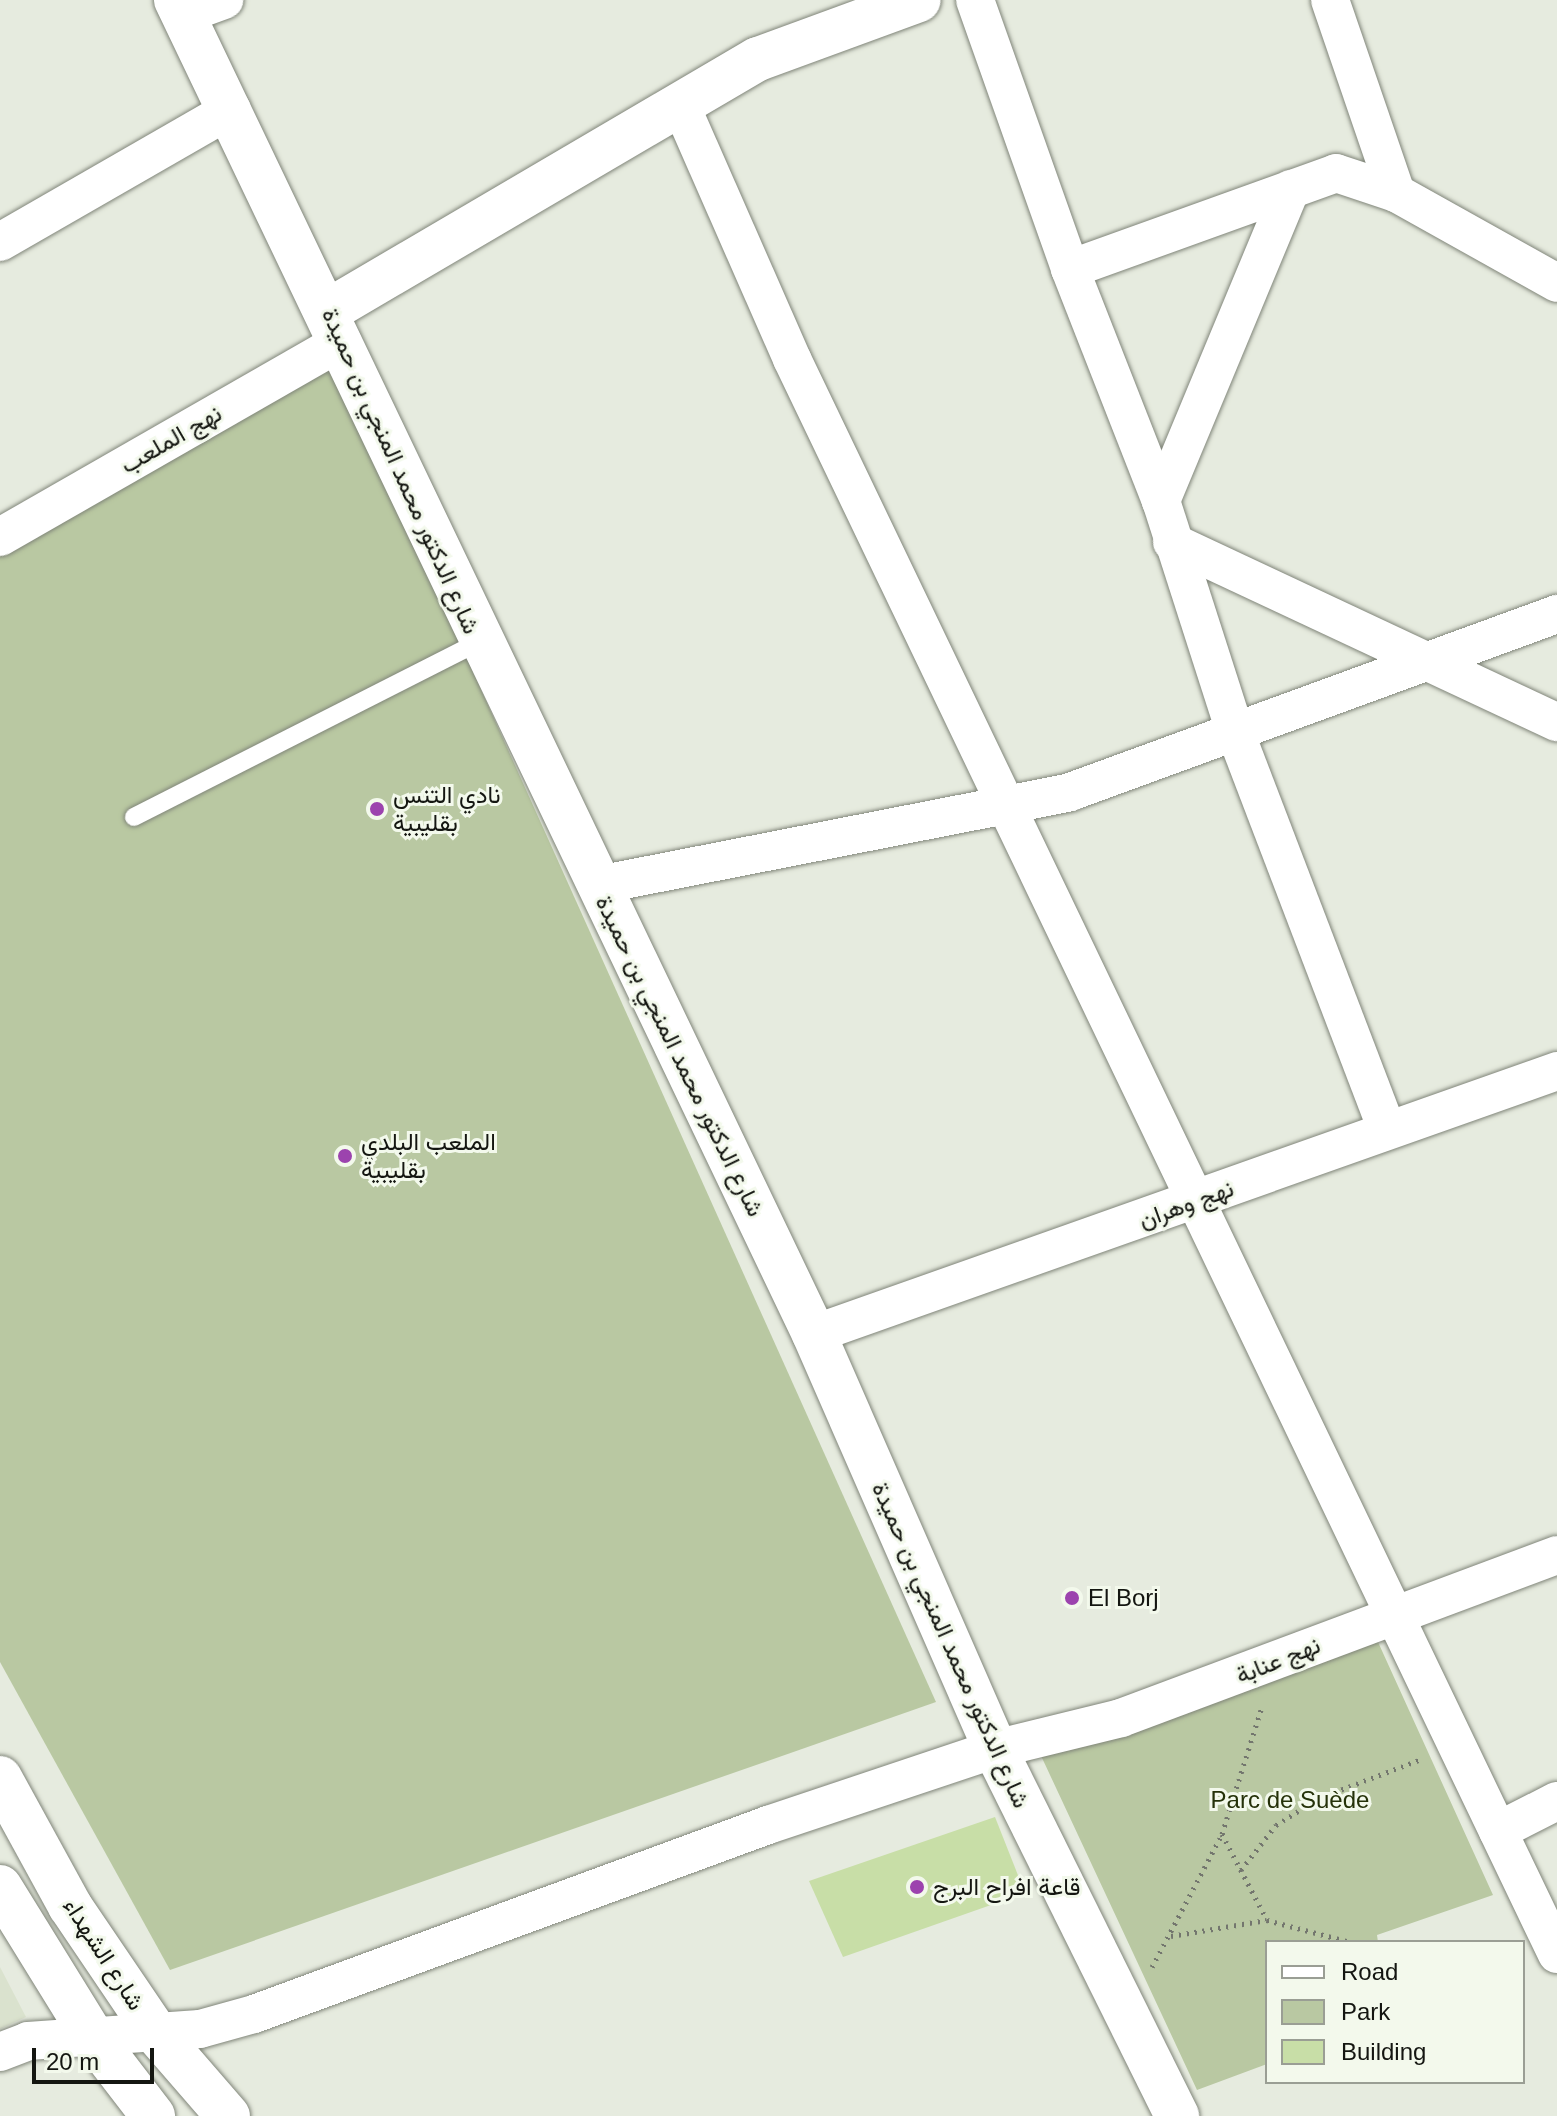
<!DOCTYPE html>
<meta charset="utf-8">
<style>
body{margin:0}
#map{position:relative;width:1557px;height:2116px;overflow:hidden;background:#e6ebdf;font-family:Arial,Vazirmatn,sans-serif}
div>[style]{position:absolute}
.built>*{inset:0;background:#dae2ce}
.green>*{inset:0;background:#b9c8a2}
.building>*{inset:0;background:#c8dea7}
.path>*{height:5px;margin-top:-2.5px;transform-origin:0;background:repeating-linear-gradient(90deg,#73766e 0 2px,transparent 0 8px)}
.roads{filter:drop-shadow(0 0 2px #808579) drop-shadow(0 0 2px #808579)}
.service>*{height:18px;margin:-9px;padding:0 9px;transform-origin:9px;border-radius:9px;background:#fff}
.minor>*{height:38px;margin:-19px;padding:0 19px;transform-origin:19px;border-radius:19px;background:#fff}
.tertiary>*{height:44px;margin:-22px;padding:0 22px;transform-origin:22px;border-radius:22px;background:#fff}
.dots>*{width:22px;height:22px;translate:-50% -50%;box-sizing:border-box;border:4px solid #f3f9ec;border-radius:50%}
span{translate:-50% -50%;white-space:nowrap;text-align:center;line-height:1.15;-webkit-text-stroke:6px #f3f9ec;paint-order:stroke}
.street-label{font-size:24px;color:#141611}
.poi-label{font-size:24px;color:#141611}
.left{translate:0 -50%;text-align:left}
.park-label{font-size:24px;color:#253209}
.legend{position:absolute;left:1265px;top:1940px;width:260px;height:144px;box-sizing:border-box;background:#f3f9ec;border:2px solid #9a9e94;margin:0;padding:10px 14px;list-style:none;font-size:24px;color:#141611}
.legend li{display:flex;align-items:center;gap:16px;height:40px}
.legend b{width:40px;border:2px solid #9a9e94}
.scale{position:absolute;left:32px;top:2048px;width:122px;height:36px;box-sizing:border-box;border:4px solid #141611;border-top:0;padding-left:10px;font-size:24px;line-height:28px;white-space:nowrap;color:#141611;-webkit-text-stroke:6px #f3f9ec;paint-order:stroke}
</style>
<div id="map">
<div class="built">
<i style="clip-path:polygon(0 1967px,26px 2017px,0 2029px)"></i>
</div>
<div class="green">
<i style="clip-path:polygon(332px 358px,936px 1702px,170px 1970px,0 1662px,0 543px)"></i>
<i style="clip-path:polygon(1368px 1620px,1493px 1895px,1377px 1935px,1378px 1942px,1267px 1942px,1267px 2064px,1197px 2090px,1036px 1745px)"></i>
</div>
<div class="building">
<i style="clip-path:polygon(995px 1817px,1025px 1893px,843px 1957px,809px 1881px)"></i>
</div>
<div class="path">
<i style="left:1222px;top:1834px;width:97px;rotate:62.4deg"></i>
<i style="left:1241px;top:1870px;width:57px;rotate:-52.1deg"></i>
<i style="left:1276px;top:1825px;width:51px;rotate:-32.1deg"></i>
<i style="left:1319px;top:1798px;width:107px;rotate:-20.8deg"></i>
<i style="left:1171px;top:1936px;width:97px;rotate:-9.5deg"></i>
<i style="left:1267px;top:1920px;width:86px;rotate:14.8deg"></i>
<i style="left:1152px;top:1967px;width:150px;rotate:-62.2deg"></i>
<i style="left:1222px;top:1834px;width:134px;rotate:-72.6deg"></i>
</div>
<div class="roads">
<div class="service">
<i style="left:134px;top:817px;width:387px;rotate:-26.9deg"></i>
</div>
<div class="minor">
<i style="left:975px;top:0;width:285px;rotate:70.5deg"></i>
<i style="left:1070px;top:269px;width:249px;rotate:68.6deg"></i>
<i style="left:1161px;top:501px;width:239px;rotate:72.2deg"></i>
<i style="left:1234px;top:729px;width:429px;rotate:69.1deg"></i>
<i style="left:1330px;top:0;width:204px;rotate:71.1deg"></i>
<i style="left:183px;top:15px;width:44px;rotate:-20.1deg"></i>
<i style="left:681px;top:106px;width:276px;rotate:66.3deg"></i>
<i style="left:792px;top:359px;width:1769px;rotate:64.38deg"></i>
<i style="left:0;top:242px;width:267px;rotate:-29.9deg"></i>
<i style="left:1070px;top:269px;width:283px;rotate:-19.8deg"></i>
<i style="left:1336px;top:173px;width:63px;rotate:18.4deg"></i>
<i style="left:1396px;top:193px;width:184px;rotate:29.2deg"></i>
<i style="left:1161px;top:501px;width:338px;rotate:-67.4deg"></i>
<i style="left:0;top:537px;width:394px;rotate:-29.8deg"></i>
<i style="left:1172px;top:542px;width:425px;rotate:25.1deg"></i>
<i style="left:598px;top:885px;width:481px;rotate:-11.1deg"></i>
<i style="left:1070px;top:792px;width:519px;rotate:-20.08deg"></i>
<i style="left:814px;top:1334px;width:788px;rotate:-19.49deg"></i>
<i style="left:1498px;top:1831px;width:66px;rotate:-27deg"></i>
<i style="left:0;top:2052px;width:30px;rotate:-21deg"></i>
<i style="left:28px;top:2041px;width:172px;rotate:-4deg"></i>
<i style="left:200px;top:2029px;width:56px;rotate:-15.5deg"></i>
<i style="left:254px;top:2014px;width:548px;rotate:-20.19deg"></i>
<i style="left:768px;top:1825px;width:239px;rotate:-18.5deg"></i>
<i style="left:995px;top:1749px;width:130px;rotate:-13.8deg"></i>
<i style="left:1121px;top:1718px;width:465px;rotate:-20.5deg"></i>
</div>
<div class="tertiary">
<i style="left:176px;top:0;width:1479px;rotate:64.44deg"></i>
<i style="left:814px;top:1334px;width:453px;rotate:66.4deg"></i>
<i style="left:995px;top:1749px;width:410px;rotate:63.6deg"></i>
<i style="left:328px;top:311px;width:498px;rotate:-30.4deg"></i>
<i style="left:758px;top:59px;width:171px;rotate:-20.1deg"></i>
<i style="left:0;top:1778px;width:146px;rotate:61.3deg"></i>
<i style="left:70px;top:1906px;width:153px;rotate:55.9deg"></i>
<i style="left:156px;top:2033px;width:110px;rotate:49.1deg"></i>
<i style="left:0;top:1887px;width:179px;rotate:58.3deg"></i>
<i style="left:94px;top:2039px;width:97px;rotate:52.5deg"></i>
</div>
</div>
<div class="dots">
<i style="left:377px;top:809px;background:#9c43ae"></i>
<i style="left:345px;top:1156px;background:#9c43ae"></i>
<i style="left:1072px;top:1598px;background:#9c43ae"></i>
<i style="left:917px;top:1887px;background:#9c43ae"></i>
</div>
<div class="street-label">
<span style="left:171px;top:439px;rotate:-30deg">نهج الملعب</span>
<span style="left:401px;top:471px;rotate:66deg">شارع الدكتور محمد المنجي بن حميدة</span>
<span style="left:680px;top:1056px;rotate:64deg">شارع الدكتور محمد المنجي بن حميدة</span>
<span style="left:1186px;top:1204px;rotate:-20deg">نهج وهران</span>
<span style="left:951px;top:1645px;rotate:66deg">شارع الدكتور محمد المنجي بن حميدة</span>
<span style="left:1278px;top:1660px;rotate:-22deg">نهج عنابة</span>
<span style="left:104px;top:1954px;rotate:57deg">شارع الشهداء</span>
</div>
<div class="poi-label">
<span class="left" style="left:393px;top:809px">نادي التنس<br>بقليبية</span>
<span class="left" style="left:361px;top:1156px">الملعب البلدي<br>بقليبية</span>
<span class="left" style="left:1088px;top:1598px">El Borj</span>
<span class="left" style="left:933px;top:1887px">قاعة افراح البرج</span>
</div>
<div class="park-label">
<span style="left:1290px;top:1800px">Parc de Suède</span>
</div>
<ul class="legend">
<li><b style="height:10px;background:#fff"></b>Road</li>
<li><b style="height:22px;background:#b9c8a2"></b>Park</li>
<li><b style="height:22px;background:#c8dea7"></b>Building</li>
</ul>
<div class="scale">20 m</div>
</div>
